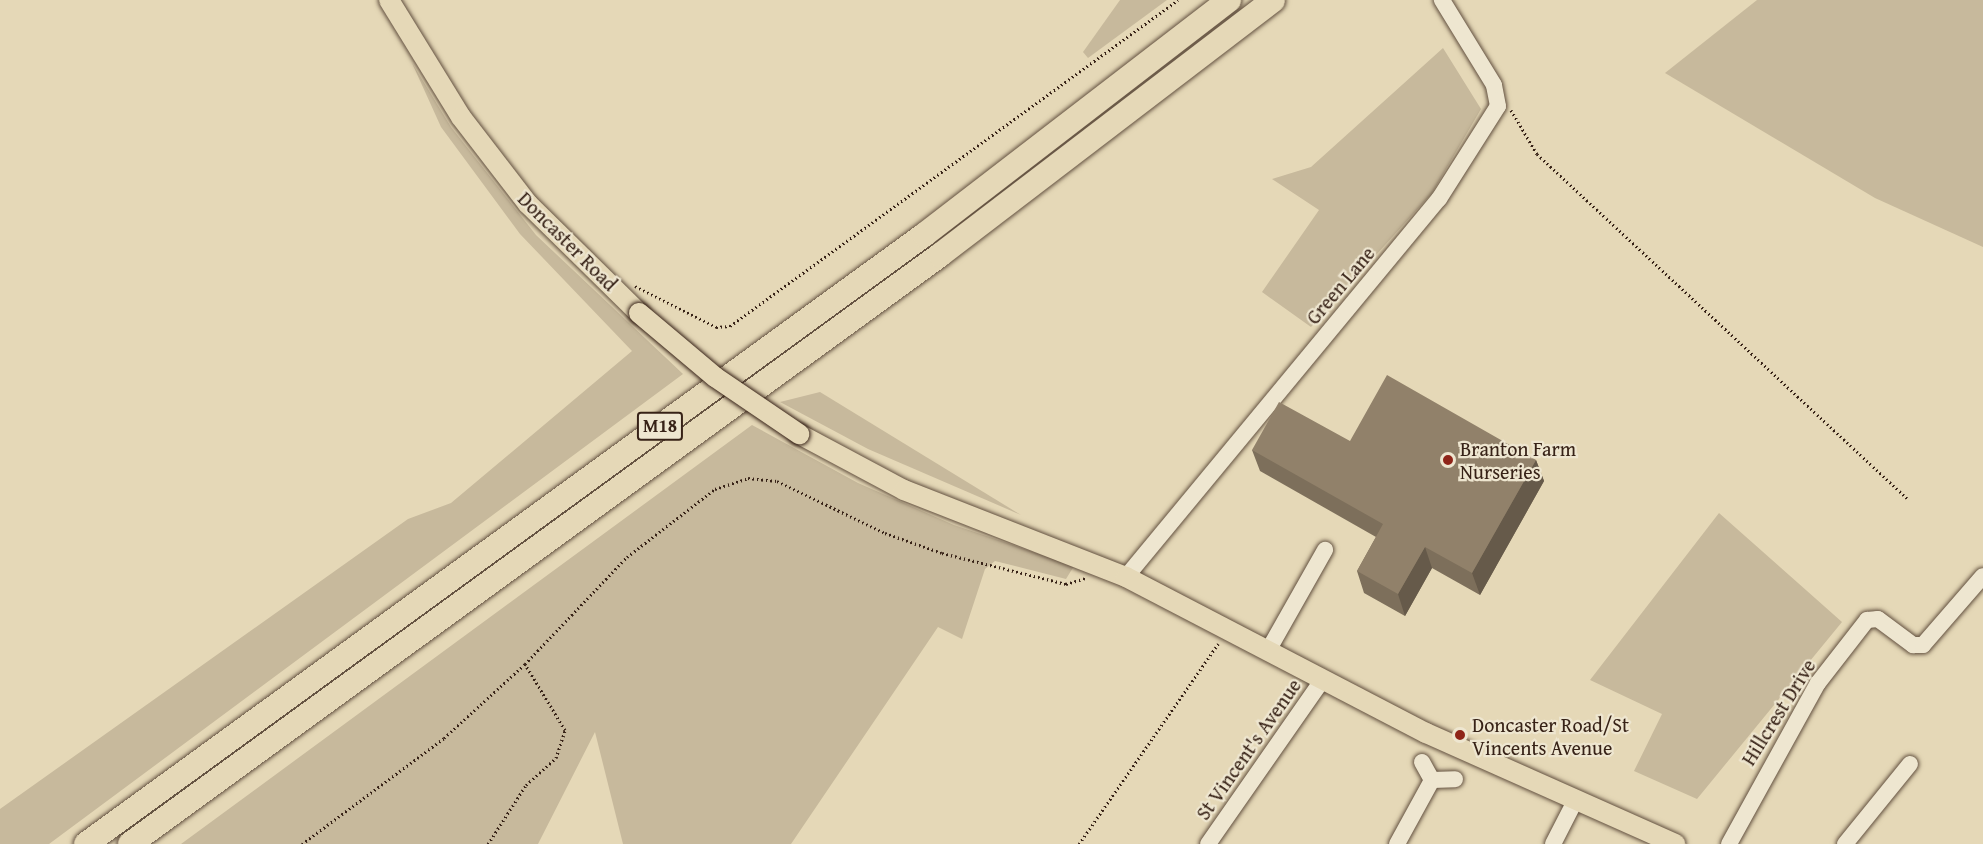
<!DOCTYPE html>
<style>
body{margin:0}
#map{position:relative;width:1983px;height:844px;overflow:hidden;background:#e5d8b7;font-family:"Gentium Book Plus",serif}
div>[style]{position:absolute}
.green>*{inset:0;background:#c7b99c}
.path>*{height:3px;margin-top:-1.5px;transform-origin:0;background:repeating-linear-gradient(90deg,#372217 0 1.5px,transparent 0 4.5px)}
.roads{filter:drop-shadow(0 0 2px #62503f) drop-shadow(0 0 2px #62503f)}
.minor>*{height:16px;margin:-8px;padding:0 8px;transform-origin:8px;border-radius:8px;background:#eee6d0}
.major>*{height:20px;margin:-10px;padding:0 10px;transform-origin:10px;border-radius:10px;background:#e5d8b7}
.highway>*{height:24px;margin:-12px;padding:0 12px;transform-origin:12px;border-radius:12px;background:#e5d8b7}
.bridges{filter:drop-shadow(0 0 2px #372217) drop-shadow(0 0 2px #372217)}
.major-bridge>*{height:20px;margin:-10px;padding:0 10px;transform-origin:10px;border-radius:10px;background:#e5d8b7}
.wall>*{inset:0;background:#7d6f5b}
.shaded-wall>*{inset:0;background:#665a4a}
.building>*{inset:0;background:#91816a}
.dots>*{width:16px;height:16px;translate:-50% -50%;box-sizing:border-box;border:3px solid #eee6d0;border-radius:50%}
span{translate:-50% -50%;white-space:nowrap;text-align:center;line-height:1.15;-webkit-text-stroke:4.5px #eee6d0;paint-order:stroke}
.shield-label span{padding:2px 4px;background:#eee6d0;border:2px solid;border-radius:4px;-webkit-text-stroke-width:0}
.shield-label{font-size:18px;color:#372217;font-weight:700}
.street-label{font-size:20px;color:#372217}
.poi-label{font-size:20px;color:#372217}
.left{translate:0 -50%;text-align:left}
</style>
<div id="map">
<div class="green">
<i style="clip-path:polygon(1120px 0,1167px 0,1088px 58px,1083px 52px)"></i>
<i style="clip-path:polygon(1757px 0,1983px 0,1983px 247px,1875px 198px,1665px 73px)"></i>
<i style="clip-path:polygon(1443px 48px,1481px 109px,1432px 193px,1311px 327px,1262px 292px,1319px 210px,1272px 179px,1311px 167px)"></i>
<i style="clip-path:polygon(412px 63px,451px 127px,536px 235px,683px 374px,49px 844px,0 844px,0 809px,408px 519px,451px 503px,632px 351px,520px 234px,441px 127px)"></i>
<i style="clip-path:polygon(820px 392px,1021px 515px,868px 449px,780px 402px)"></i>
<i style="clip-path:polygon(752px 425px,858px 483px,954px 525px,1074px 566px,1066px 579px,995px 561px,985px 569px,962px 639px,938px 627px,791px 844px,623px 844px,595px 732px,538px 844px,181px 844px)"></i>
<i style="clip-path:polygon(1719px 513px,1842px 622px,1697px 799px,1634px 771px,1662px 714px,1590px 680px)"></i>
</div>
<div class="path">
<i style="left:1511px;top:110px;width:51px;rotate:59.4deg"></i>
<i style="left:1537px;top:154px;width:508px;rotate:42.93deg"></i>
<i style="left:635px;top:286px;width:91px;rotate:26.8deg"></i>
<i style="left:716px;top:327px;width:14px;rotate:-4deg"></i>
<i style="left:730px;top:326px;width:554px;rotate:-36.04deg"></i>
<i style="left:302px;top:844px;width:177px;rotate:-36.7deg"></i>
<i style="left:444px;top:738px;width:110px;rotate:-42.4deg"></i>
<i style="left:525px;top:664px;width:148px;rotate:-46.4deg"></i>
<i style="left:627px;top:557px;width:111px;rotate:-37.7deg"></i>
<i style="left:715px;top:489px;width:35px;rotate:-18deg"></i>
<i style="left:748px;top:478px;width:29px;rotate:6deg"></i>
<i style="left:777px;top:481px;width:120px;rotate:25.7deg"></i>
<i style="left:885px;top:533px;width:60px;rotate:19.3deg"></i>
<i style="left:942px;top:553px;width:128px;rotate:14deg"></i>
<i style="left:1066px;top:584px;width:21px;rotate:-17deg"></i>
<i style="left:488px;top:844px;width:70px;rotate:-57.2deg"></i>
<i style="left:526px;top:785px;width:40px;rotate:-42deg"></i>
<i style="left:556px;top:758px;width:29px;rotate:-72deg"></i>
<i style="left:565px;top:730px;width:77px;rotate:-121.2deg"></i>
<i style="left:1079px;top:844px;width:244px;rotate:-55.2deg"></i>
</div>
<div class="roads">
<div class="minor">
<i style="left:1126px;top:577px;width:491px;rotate:-50.4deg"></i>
<i style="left:1439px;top:199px;width:110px;rotate:-57.6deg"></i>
<i style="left:1498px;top:106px;width:21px;rotate:-101deg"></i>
<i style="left:1494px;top:85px;width:100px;rotate:-121.5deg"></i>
<i style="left:1269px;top:649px;width:114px;rotate:-60.5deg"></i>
<i style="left:1422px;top:762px;width:21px;rotate:61deg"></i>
<i style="left:1208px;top:844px;width:201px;rotate:-55.1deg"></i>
<i style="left:1397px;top:844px;width:73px;rotate:-61.3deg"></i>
<i style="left:1432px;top:780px;width:23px;rotate:-2deg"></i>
<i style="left:1553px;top:844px;width:46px;rotate:-62.9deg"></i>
<i style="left:1729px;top:844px;width:184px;rotate:-61.1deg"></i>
<i style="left:1818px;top:683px;width:80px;rotate:-52.1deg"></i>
<i style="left:1867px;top:620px;width:11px;rotate:-5deg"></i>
<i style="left:1878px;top:619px;width:44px;rotate:36.6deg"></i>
<i style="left:1913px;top:645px;width:10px"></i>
<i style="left:1923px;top:645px;width:91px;rotate:-49deg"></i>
<i style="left:1845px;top:844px;width:103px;rotate:-50.9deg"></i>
</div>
<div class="major">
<i style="left:389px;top:0;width:137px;rotate:58.4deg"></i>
<i style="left:461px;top:117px;width:110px;rotate:52.4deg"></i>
<i style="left:528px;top:204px;width:156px;rotate:44.5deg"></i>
<i style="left:799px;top:434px;width:119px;rotate:28.1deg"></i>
<i style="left:904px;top:490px;width:238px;rotate:21.4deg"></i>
<i style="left:1126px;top:577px;width:338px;rotate:27.5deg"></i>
<i style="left:1426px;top:733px;width:273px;rotate:24deg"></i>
</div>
<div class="highway">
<i style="left:86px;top:844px;width:1036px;rotate:-36.01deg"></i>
<i style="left:924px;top:235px;width:385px;rotate:-37.6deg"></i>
<i style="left:130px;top:844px;width:1002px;rotate:-36.02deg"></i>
<i style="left:940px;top:255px;width:419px;rotate:-37.4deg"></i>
</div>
</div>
<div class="bridges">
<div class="major-bridge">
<i style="left:639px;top:313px;width:99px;rotate:40.1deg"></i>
<i style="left:715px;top:377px;width:102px;rotate:34.2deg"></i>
</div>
</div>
<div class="wall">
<i style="clip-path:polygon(1350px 441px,1536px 460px,1544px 481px,1480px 595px,1432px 568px,1405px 616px,1364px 593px,1357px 571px,1376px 537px,1260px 471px,1252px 450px)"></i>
</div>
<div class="shaded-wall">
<i style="clip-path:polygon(1536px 460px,1544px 481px,1480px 595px,1472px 573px)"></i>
<i style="clip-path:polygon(1425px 547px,1432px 568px,1405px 616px,1398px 594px)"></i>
</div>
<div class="building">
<i style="clip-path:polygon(1387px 375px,1536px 460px,1472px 573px,1425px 547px,1398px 594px,1357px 571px,1383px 524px,1252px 450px,1279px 402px,1350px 441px)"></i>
</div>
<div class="dots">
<i style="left:1448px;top:460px;background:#8f2418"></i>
<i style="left:1460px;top:735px;background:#8f2418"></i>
</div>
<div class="shield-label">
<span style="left:660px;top:426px">M18</span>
</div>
<div class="street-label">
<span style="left:568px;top:241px;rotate:45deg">Doncaster Road</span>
<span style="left:1340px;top:285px;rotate:-50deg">Green Lane</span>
<span style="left:1778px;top:712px;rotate:-58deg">Hillcrest Drive</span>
<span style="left:1248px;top:749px;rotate:-55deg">St Vincent's Avenue</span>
</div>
<div class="poi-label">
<span class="left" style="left:1460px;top:460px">Branton Farm<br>Nurseries</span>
<span class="left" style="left:1472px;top:736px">Doncaster Road/St<br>Vincents Avenue</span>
</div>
</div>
